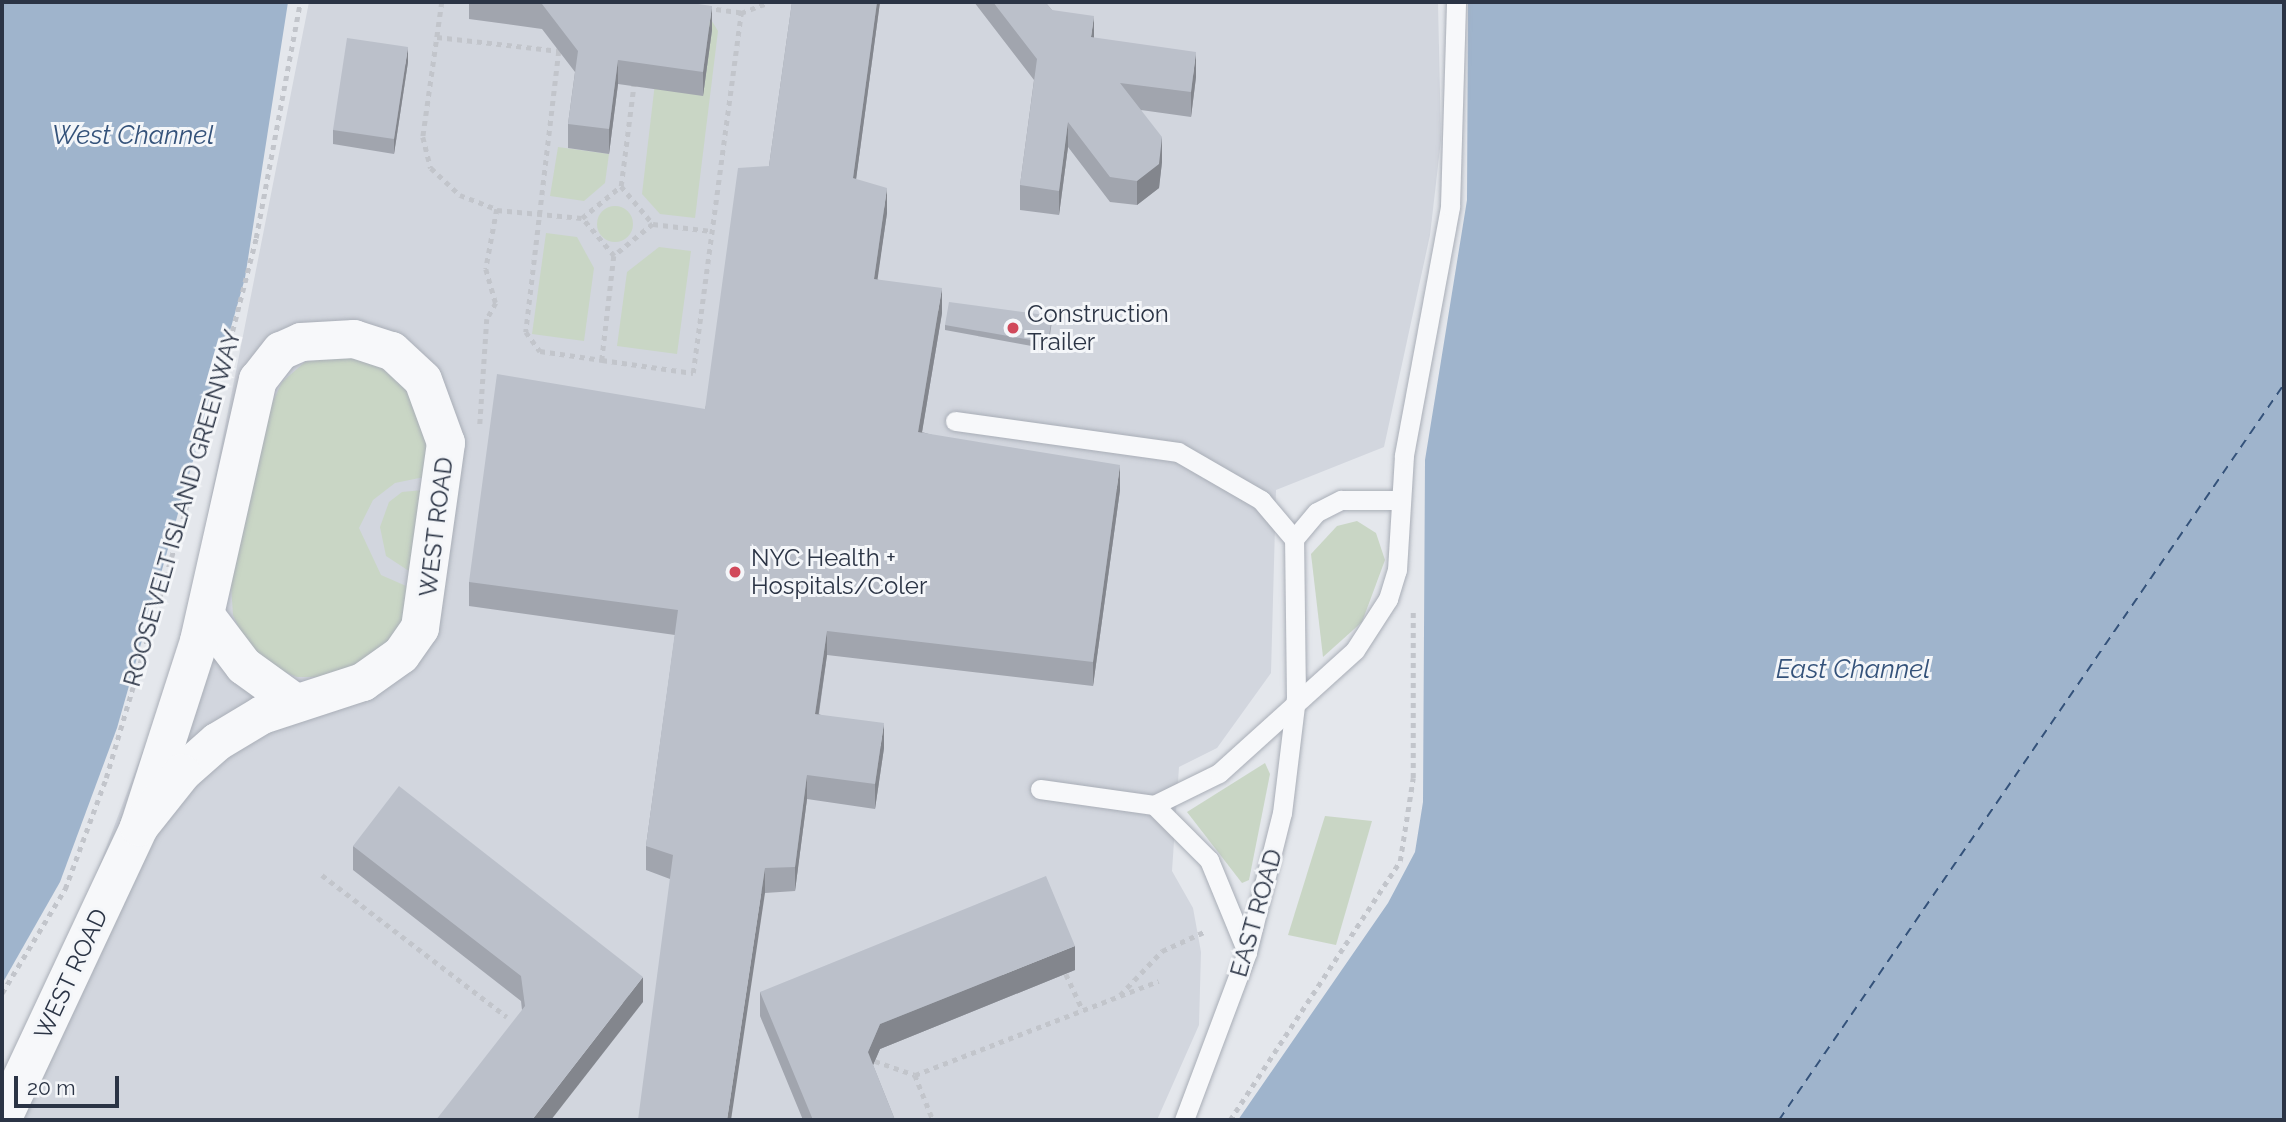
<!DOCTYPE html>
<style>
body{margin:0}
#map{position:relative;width:2286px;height:1122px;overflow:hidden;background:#e4e7ec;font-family:Raleway,sans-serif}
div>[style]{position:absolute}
.built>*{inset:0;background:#d2d6de}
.green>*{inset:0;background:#c9d6c5}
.round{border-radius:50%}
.water>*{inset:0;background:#9fb4cc}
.ferry>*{height:2px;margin-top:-1px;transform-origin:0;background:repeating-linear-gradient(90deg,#34527a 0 9px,transparent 0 16px)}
.path>*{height:4.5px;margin-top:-2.25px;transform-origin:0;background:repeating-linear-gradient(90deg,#c2c5cb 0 5px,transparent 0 10px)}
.roads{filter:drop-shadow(0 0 2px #a9aeb7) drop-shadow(0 0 2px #a9aeb7)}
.lane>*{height:19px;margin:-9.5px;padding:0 9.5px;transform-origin:9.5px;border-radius:9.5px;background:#f7f8fa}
.street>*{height:38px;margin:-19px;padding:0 19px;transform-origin:19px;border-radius:19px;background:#f7f8fa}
.wall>*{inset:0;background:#a1a5ae}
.shaded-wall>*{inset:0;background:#83868d}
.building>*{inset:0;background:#bbc0ca}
.dots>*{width:19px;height:19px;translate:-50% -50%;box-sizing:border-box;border:4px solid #f4f6f9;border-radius:50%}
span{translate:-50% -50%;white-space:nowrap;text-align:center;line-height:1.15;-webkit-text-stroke:6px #f4f6f9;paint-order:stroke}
.poi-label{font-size:24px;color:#2b3445}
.left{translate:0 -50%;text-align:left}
.street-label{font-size:24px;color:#2b3445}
.water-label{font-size:26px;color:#34527a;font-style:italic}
.frame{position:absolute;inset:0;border:4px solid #2b3445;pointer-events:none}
.scale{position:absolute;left:14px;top:1076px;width:105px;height:32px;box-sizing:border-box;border:4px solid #2b3445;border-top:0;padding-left:9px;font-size:21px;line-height:24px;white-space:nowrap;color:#2b3445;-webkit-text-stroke:5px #f4f6f9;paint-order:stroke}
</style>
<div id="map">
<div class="built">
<i style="clip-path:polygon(309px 2px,1438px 2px,1441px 140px,1430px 235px,1384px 447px,1276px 490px,1271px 673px,1217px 748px,1179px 767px,1172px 871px,1193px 908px,1201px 952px,1199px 1025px,1157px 1120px,2px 1120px,180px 654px)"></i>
</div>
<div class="green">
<i style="clip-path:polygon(710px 18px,718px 31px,695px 218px,660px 214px,642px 194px,662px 23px)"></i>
<i style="clip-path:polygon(558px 147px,609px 154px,605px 183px,584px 201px,550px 196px)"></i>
<i class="round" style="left:597px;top:206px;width:36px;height:36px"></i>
<i style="clip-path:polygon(546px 233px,577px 237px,594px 268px,584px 341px,532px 334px)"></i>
<i style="clip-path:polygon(659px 247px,691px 251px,677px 354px,617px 346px,627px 272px)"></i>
<i style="clip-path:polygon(337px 356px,370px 360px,396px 375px,430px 424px,429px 476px,395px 483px,373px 500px,359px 528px,381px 575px,413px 589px,403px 627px,388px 645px,334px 677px,297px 677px,267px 665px,245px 642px,233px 615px,231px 584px,267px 414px,282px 382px,305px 362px)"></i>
<i style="clip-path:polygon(423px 490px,412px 573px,386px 556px,380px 527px,389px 502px,402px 492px)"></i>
<i style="clip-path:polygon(1357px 521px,1376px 533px,1385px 560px,1362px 622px,1323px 657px,1311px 554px,1337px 526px)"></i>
<i style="clip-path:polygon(1265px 763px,1270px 774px,1249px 880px,1242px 883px,1187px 812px)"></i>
<i style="clip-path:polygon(1325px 816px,1372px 821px,1336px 945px,1288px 935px)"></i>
</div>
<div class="water">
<i style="clip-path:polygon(2px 2px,288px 2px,245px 278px,117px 728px,60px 882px,2px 984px)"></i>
<i style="clip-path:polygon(1468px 2px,2284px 2px,2284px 1120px,1238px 1120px,1388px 903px,1415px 852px,1423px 802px,1425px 460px,1467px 200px)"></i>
</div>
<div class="ferry">
<i style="left:1779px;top:1120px;width:893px;rotate:-55.54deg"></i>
</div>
<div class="path">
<i style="left:442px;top:2px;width:136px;rotate:98deg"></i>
<i style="left:423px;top:137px;width:32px;rotate:76deg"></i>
<i style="left:431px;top:168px;width:40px;rotate:43deg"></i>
<i style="left:460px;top:195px;width:40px;rotate:21deg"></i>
<i style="left:497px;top:209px;width:61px;rotate:100.4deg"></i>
<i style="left:486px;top:269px;width:35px;rotate:74deg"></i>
<i style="left:496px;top:303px;width:18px;rotate:119deg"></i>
<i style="left:487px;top:319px;width:106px;rotate:93.8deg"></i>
<i style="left:741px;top:13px;width:30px;rotate:-21deg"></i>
<i style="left:437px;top:37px;width:123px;rotate:6.5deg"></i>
<i style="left:559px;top:51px;width:283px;rotate:96.7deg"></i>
<i style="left:526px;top:332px;width:24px;rotate:54deg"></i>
<i style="left:540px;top:351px;width:63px;rotate:8.3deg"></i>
<i style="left:621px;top:186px;width:104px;rotate:-82.8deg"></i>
<i style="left:497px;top:210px;width:85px;rotate:5.4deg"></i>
<i style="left:582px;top:218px;width:50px;rotate:-39.4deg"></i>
<i style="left:621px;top:186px;width:50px;rotate:49.9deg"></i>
<i style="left:653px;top:224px;width:50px;rotate:140.6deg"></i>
<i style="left:614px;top:256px;width:50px;rotate:-130.1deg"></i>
<i style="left:653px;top:224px;width:59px;rotate:6.8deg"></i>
<i style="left:614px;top:256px;width:105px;rotate:96.6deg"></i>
<i style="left:602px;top:360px;width:92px;rotate:8.1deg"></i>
<i style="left:693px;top:373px;width:363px;rotate:-82.4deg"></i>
<i style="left:741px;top:13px;width:34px;rotate:-172deg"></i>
<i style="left:225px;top:360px;width:126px;rotate:-75.7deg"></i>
<i style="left:256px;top:238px;width:240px;rotate:-79.4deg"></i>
<i style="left:322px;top:875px;width:233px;rotate:37.5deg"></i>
<i style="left:1066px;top:974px;width:40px;rotate:65deg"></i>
<i style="left:2px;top:993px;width:122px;rotate:-58.8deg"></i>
<i style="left:65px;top:889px;width:118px;rotate:-69.7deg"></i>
<i style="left:106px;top:778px;width:310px;rotate:-73.5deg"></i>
<i style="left:1120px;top:995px;width:61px;rotate:-46.3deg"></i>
<i style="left:1162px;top:951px;width:48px;rotate:-24.4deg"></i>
<i style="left:875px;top:1061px;width:42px;rotate:19.3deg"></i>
<i style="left:915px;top:1075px;width:261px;rotate:-21.1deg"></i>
<i style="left:915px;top:1075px;width:48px;rotate:68.2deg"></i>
<i style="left:1230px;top:1120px;width:310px;rotate:-56.7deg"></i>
<i style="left:1400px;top:861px;width:84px;rotate:-81.1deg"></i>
<i style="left:1413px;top:778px;width:166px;rotate:-90deg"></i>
</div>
<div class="roads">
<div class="lane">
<i style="left:955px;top:421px;width:225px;rotate:7.9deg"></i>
<i style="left:1178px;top:452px;width:96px;rotate:30deg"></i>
<i style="left:1261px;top:500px;width:51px;rotate:49.8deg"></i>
<i style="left:1040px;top:789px;width:115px;rotate:8deg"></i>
<i style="left:1154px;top:805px;width:72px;rotate:-26.2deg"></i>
<i style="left:1219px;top:773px;width:183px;rotate:-42.1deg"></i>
<i style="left:1355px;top:650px;width:61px;rotate:-57.1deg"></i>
<i style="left:1388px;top:599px;width:30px;rotate:-73deg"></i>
<i style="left:1397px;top:570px;width:115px;rotate:-86.5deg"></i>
<i style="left:1404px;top:455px;width:253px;rotate:-79.5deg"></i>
<i style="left:1450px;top:206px;width:204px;rotate:-88.3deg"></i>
<i style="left:1154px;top:805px;width:78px;rotate:45deg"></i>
<i style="left:1209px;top:860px;width:100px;rotate:67.6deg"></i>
<i style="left:1184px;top:1120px;width:179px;rotate:-69.4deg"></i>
<i style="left:1247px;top:952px;width:143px;rotate:-75.9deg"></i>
<i style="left:1282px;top:813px;width:116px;rotate:-83.1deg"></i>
<i style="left:1296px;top:698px;width:159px;rotate:-90.7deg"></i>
<i style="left:1294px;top:539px;width:35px;rotate:-50deg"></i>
<i style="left:1317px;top:512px;width:27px;rotate:-27deg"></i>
<i style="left:1341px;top:500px;width:58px"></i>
</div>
<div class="street">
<i style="left:206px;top:616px;width:63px;rotate:52.8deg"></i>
<i style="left:244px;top:666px;width:62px;rotate:35.8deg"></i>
<i style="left:2px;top:1120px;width:323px;rotate:-64.9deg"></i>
<i style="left:139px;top:827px;width:195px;rotate:-72.1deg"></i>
<i style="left:199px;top:641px;width:268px;rotate:-77.3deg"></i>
<i style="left:258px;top:380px;width:37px;rotate:-52deg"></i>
<i style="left:281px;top:351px;width:22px;rotate:-24deg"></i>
<i style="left:301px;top:342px;width:53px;rotate:-3.2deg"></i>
<i style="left:354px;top:339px;width:40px;rotate:18deg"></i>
<i style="left:392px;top:351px;width:42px;rotate:43.1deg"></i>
<i style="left:423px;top:380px;width:67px;rotate:69.9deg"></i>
<i style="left:446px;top:443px;width:187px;rotate:98deg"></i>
<i style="left:420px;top:628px;width:33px;rotate:125deg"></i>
<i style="left:401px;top:655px;width:47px;rotate:144.6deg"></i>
<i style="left:363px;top:682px;width:106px;rotate:161.9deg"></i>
<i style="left:262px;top:715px;width:52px;rotate:149deg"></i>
<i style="left:217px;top:742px;width:47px;rotate:138.5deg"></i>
<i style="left:182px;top:773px;width:69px;rotate:128.5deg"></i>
</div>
</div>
<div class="wall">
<i style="clip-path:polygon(469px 2px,684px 2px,712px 30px,703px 96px,618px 84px,609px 154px,568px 148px,568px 124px,575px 72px,542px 29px,469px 19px)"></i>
<i style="clip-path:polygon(792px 2px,880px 2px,856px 179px,887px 213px,877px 279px,942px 313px,922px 432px,1120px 490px,1093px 686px,827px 655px,819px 714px,884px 748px,875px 809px,807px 799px,795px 891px,765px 893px,670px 879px,646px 870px,646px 846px,675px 635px,469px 606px,469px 582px,705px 409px,769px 166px)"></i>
<i style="clip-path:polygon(974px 2px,1045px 2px,1052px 10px,1094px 38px,1196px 77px,1191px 117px,1141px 110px,1162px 162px,1159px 188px,1137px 205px,1110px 202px,1068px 147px,1059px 215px,1020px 210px,1020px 185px,1034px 80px)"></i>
<i style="clip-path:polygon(408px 62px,394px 154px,333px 144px,333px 130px)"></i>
<i style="clip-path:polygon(1052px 321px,1048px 349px,945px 330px,945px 325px)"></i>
<i style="clip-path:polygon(353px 846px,643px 1002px,522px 1010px,521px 1001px,353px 870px)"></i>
<i style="clip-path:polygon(1075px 970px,880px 1049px,873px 1065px,895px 1120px,803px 1120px,760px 1016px,760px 992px)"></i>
</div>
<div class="shaded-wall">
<i style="clip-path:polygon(877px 2px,880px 2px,853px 202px,853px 178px)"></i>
<i style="clip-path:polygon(712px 6px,712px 30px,703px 96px,703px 72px)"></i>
<i style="clip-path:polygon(1094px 16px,1094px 40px,1091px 37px)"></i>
<i style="clip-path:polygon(408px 47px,408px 62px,394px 154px,394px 139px)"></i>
<i style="clip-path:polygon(1196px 52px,1196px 77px,1191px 117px,1191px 92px)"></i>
<i style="clip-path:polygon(618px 60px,618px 84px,609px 154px,609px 129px)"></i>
<i style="clip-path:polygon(1068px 122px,1068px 147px,1059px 215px,1059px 191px)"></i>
<i style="clip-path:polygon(1162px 137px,1162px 162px,1159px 188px,1137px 205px,1137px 181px)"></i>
<i style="clip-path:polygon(887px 188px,887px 213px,874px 304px,874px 279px)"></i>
<i style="clip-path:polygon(942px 288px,942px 313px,918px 456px,918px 432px)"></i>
<i style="clip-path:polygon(1120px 465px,1120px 490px,1093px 686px,1093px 662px)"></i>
<i style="clip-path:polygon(827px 631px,827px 655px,815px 738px,815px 714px)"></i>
<i style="clip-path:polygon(884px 723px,884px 748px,875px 809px,875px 784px)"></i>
<i style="clip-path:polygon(807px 775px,807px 799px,795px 891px,795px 867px)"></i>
<i style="clip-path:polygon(765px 868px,765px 893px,731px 1120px,727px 1120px)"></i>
<i style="clip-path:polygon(1075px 946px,1075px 970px,880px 1049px,868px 1077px,868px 1052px,880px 1024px)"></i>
<i style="clip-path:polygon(643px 977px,643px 1002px,551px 1120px,532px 1120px)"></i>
</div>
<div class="building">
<i style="clip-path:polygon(524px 2px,684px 2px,712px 6px,703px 72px,618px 60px,609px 129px,568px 124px,578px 51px,542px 4px)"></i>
<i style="clip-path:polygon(792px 2px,877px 2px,853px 178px,887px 188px,874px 279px,942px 288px,918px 432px,1120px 465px,1093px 662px,827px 631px,815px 714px,884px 723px,875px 784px,807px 775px,795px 867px,765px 868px,727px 1120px,638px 1120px,673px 855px,646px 846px,678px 610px,469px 582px,497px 374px,705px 409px,738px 168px,769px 166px)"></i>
<i style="clip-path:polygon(993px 2px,1045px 2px,1052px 10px,1094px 16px,1091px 37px,1196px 52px,1191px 92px,1120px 83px,1162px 137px,1159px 164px,1137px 181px,1110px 177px,1068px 122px,1059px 191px,1020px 185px,1037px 59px)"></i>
<i style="clip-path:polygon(347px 38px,408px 47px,394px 139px,333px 130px)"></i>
<i style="clip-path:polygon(949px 302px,1052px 316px,1048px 343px,945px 325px)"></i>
<i style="clip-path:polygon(399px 786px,643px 977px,532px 1120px,436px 1120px,525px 1006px,521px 976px,353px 846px)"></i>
<i style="clip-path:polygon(1046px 876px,1075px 946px,880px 1024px,868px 1052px,895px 1120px,813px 1120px,760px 992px)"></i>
</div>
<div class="dots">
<i style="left:1013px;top:328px;background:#d1495b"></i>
<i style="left:735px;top:572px;background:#d1495b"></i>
</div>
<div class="poi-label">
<span class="left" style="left:1027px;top:328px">Construction<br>Trailer</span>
<span class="left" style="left:751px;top:572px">NYC Health +<br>Hospitals/Coler</span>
</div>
<div class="street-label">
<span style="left:182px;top:508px;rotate:-74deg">ROOSEVELT ISLAND GREENWAY</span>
<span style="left:436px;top:527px;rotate:-83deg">WEST ROAD</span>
<span style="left:1256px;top:913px;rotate:-74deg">EAST ROAD</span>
<span style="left:71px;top:974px;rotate:-65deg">WEST ROAD</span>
</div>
<div class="water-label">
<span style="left:133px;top:136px">West Channel</span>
<span style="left:1853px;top:670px">East Channel</span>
</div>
<div class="frame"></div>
<div class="scale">20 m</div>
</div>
